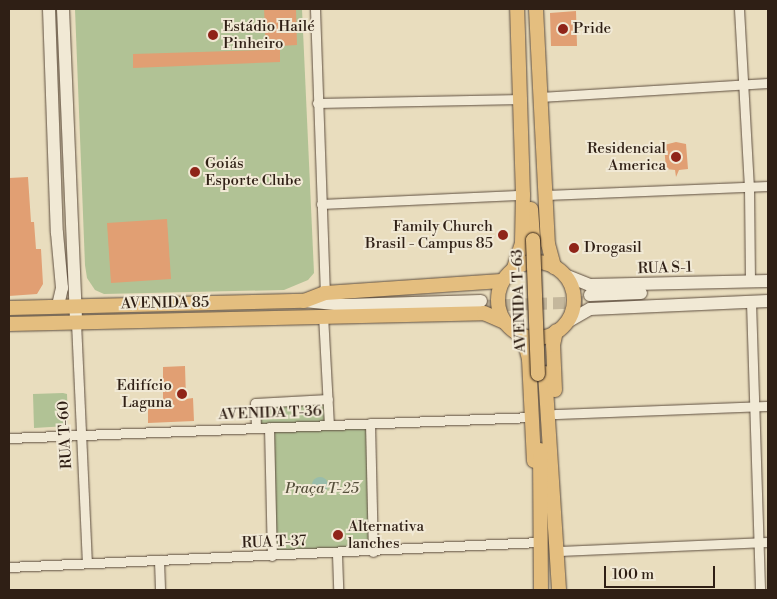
<!DOCTYPE html>
<meta charset="utf-8">
<style>
body{margin:0}
#map{position:relative;width:777px;height:599px;overflow:hidden;background:#e9ddbe;font-family:"Libre Bodoni",serif}
div>[style]{position:absolute}
.green>*{inset:0;background:#b1c295}
.water>*{inset:0;background:#99bdab}
.round{border-radius:50%}
.building>*{inset:0;background:#e19f73}
.secondary-tunnel>*{height:12px;margin-top:-6px;transform-origin:0;background:repeating-linear-gradient(90deg,#c4b79c 0 12px,transparent 0 18px)}
.roads{filter:drop-shadow(0 0 1px #5e4e3f) drop-shadow(0 0 1px #5e4e3f)}
.street>*{height:9px;margin:-4.5px;padding:0 4.5px;transform-origin:4.5px;border-radius:4.5px;background:#f1e9d5}
.secondary>*{height:12px;margin:-6px;padding:0 6px;transform-origin:6px;border-radius:6px;background:#f1e9d5}
.primary>*{height:14px;margin:-7px;padding:0 7px;transform-origin:7px;border-radius:7px;background:#e4be7f}
.primary>.ring{margin:-7px;padding:0;box-sizing:content-box;background:none;border:14px solid #e4be7f;border-radius:50%}
.bridges{filter:drop-shadow(0 0 1px #2f1f15) drop-shadow(0 0 1px #2f1f15)}
.primary-bridge>*{height:14px;margin:-7px;padding:0 7px;transform-origin:7px;border-radius:7px;background:#e4be7f}
.dots>*{width:14px;height:14px;translate:-50% -50%;box-sizing:border-box;border:2px solid #f1e9d5;border-radius:50%}
span{translate:-50% -50%;white-space:nowrap;text-align:center;line-height:1.15;-webkit-text-stroke:4px #f1e9d5;paint-order:stroke}
.poi-label{font-size:15px;color:#2f1f15}
.left{translate:0 -50%;text-align:left}
.right{translate:-100% -50%;text-align:right}
.street-label{font-size:15px;color:#2f1f15}
.park-label{font-size:15px;color:#56503b;font-style:italic}
.frame{position:absolute;inset:0;border:10px solid #2f1f15;pointer-events:none}
.scale{position:absolute;left:604px;top:566px;width:111px;height:22px;box-sizing:border-box;border:2px solid #2f1f15;border-top:0;padding-left:6px;font-size:15px;line-height:18px;white-space:nowrap;color:#2f1f15;-webkit-text-stroke:4px #f1e9d5;paint-order:stroke}
</style>
<div id="map">
<div class="green">
<i style="clip-path:polygon(75px 9px,302px 9px,314px 273px,308px 280px,284px 290px,104px 294px,95px 290px,87px 278px,85px 265px)"></i>
<i style="clip-path:polygon(63px 393px,67px 394px,68px 426px,34px 428px,33px 394px)"></i>
<i style="clip-path:polygon(325px 403px,326px 422px,259px 424px,258px 405px)"></i>
<i style="clip-path:polygon(369px 424px,372px 551px,273px 555px,272px 429px)"></i>
</div>
<div class="water">
<i class="round" style="left:312px;top:477px;width:16px;height:16px"></i>
</div>
<div class="building">
<i style="clip-path:polygon(264px 9px,296px 9px,297px 45px,280px 46px,280px 62px,133px 68px,133px 54px,266px 50px)"></i>
<i style="clip-path:polygon(576px 11px,577px 46px,551px 46px,550px 13px)"></i>
<i style="clip-path:polygon(676px 142px,686px 144px,688px 169px,679px 170px,676px 177px,675px 170px,666px 169px,664px 145px)"></i>
<i style="clip-path:polygon(28px 177px,31px 222px,34px 222px,36px 249px,41px 249px,43px 284px,37px 294px,9px 296px,9px 178px)"></i>
<i style="clip-path:polygon(167px 219px,171px 279px,111px 283px,107px 223px)"></i>
<i style="clip-path:polygon(185px 366px,186px 399px,193px 398px,194px 421px,148px 423px,148px 401px,163px 400px,163px 367px)"></i>
</div>
<div class="secondary-tunnel">
<i style="left:481px;top:306px;width:109px;rotate:-2.1deg"></i>
</div>
<div class="roads">
<div class="street">
<i style="left:315px;top:9px;width:284px;rotate:88deg"></i>
<i style="left:739px;top:9px;width:178px;rotate:86.8deg"></i>
<i style="left:749px;top:187px;width:94px;rotate:89.4deg"></i>
<i style="left:540px;top:97px;width:228px;rotate:-3.5deg"></i>
<i style="left:317px;top:103px;width:205px;rotate:-1.1deg"></i>
<i style="left:546px;top:195px;width:222px;rotate:-2.3deg"></i>
<i style="left:321px;top:204px;width:202px;rotate:-2.6deg"></i>
<i style="left:751px;top:302px;width:288px;rotate:88.2deg"></i>
<i style="left:323px;top:315px;width:110px;rotate:86.9deg"></i>
<i style="left:76px;top:322px;width:241px;rotate:87.4deg"></i>
<i style="left:555px;top:414px;width:213px;rotate:-2.2deg"></i>
<i style="left:370px;top:423px;width:129px;rotate:88.7deg"></i>
<i style="left:269px;top:427px;width:129px;rotate:88.7deg"></i>
<i style="left:256px;top:428px;width:25px;rotate:-92deg"></i>
<i style="left:255px;top:403px;width:73px;rotate:-3.1deg"></i>
<i style="left:9px;top:438px;width:523px;rotate:-2.3deg"></i>
<i style="left:558px;top:551px;width:210px;rotate:-2.5deg"></i>
<i style="left:337px;top:554px;width:36px;rotate:88deg"></i>
<i style="left:159px;top:560px;width:30px;rotate:88deg"></i>
<i style="left:9px;top:567px;width:532px;rotate:-2.7deg"></i>
</div>
<div class="secondary">
<i style="left:49px;top:9px;width:224px;rotate:88deg"></i>
<i style="left:57px;top:233px;width:55px;rotate:84.8deg"></i>
<i style="left:62px;top:288px;width:18px;rotate:103deg"></i>
<i style="left:63px;top:9px;width:313px;rotate:87.6deg"></i>
<i style="left:565px;top:275px;width:27px;rotate:22deg"></i>
<i style="left:590px;top:285px;width:178px;rotate:-1.3deg"></i>
<i style="left:590px;top:295px;width:51px;rotate:-2.2deg"></i>
<i style="left:304px;top:301px;width:41px;rotate:5.6deg"></i>
<i style="left:345px;top:305px;width:136px;rotate:-1.7deg"></i>
<i style="left:569px;top:321px;width:24px;rotate:-30deg"></i>
<i style="left:590px;top:309px;width:178px;rotate:-2.6deg"></i>
</div>
<div class="primary">
<i style="left:536px;top:9px;width:235px;rotate:87.1deg"></i>
<i style="left:548px;top:244px;width:24px;rotate:75deg"></i>
<i style="left:531px;top:209px;width:31px;rotate:86deg"></i>
<i class="ring" style="left:498px;top:262px;width:62px;height:62px"></i>
<i style="left:514px;top:268px;width:26px;rotate:-72deg"></i>
<i style="left:522px;top:243px;width:48px;rotate:-88.8deg"></i>
<i style="left:523px;top:195px;width:186px;rotate:-91.8deg"></i>
<i style="left:9px;top:308px;width:295px;rotate:-1.4deg"></i>
<i style="left:304px;top:301px;width:22px;rotate:-21deg"></i>
<i style="left:325px;top:293px;width:177px;rotate:-3.9deg"></i>
<i style="left:9px;top:324px;width:475px;rotate:-1.3deg"></i>
<i style="left:484px;top:313px;width:22px;rotate:24deg"></i>
<i style="left:517px;top:333px;width:9px;rotate:41deg"></i>
<i style="left:524px;top:339px;width:21px;rotate:76deg"></i>
<i style="left:529px;top:359px;width:102px;rotate:87.2deg"></i>
<i style="left:545px;top:373px;width:217px;rotate:86.3deg"></i>
<i style="left:555px;top:390px;width:45px;rotate:-92.5deg"></i>
<i style="left:553px;top:345px;width:14px;rotate:-78deg"></i>
<i style="left:540px;top:450px;width:140px;rotate:89.6deg"></i>
</div>
</div>
<div class="bridges">
<div class="primary-bridge">
<i style="left:533px;top:240px;width:134px;rotate:87.9deg"></i>
</div>
</div>
<div class="dots">
<i style="left:563px;top:29px;background:#8f2418"></i>
<i style="left:213px;top:35px;background:#8f2418"></i>
<i style="left:676px;top:157px;background:#8f2418"></i>
<i style="left:195px;top:172px;background:#8f2418"></i>
<i style="left:503px;top:235px;background:#8f2418"></i>
<i style="left:574px;top:248px;background:#8f2418"></i>
<i style="left:182px;top:394px;background:#8f2418"></i>
<i style="left:338px;top:535px;background:#8f2418"></i>
</div>
<div class="poi-label">
<span class="left" style="left:223px;top:35px">Estádio Hailé<br>Pinheiro</span>
<span class="left" style="left:573px;top:29px">Pride</span>
<span class="right" style="left:666px;top:157px">Residencial<br>America</span>
<span class="left" style="left:205px;top:172px">Goiás<br>Esporte Clube</span>
<span class="right" style="left:493px;top:235px">Family Church<br>Brasil - Campus 85</span>
<span class="left" style="left:584px;top:248px">Drogasil</span>
<span class="right" style="left:172px;top:394px">Edifício<br>Laguna</span>
<span class="left" style="left:348px;top:535px">Alternativa<br>lanches</span>
</div>
<div class="street-label">
<span style="left:665px;top:268px;rotate:-2deg">RUA S-1</span>
<span style="left:519px;top:301px;rotate:-92deg">AVENIDA T-63</span>
<span style="left:165px;top:303px;rotate:-1deg">AVENIDA 85</span>
<span style="left:270px;top:413px;rotate:-2deg">AVENIDA T-36</span>
<span style="left:65px;top:435px;rotate:-93deg">RUA T-60</span>
<span style="left:274px;top:542px;rotate:-2deg">RUA T-37</span>
</div>
<div class="park-label">
<span style="left:322px;top:489px">Praça T-25</span>
</div>
<div class="frame"></div>
<div class="scale">100 m</div>
</div>
